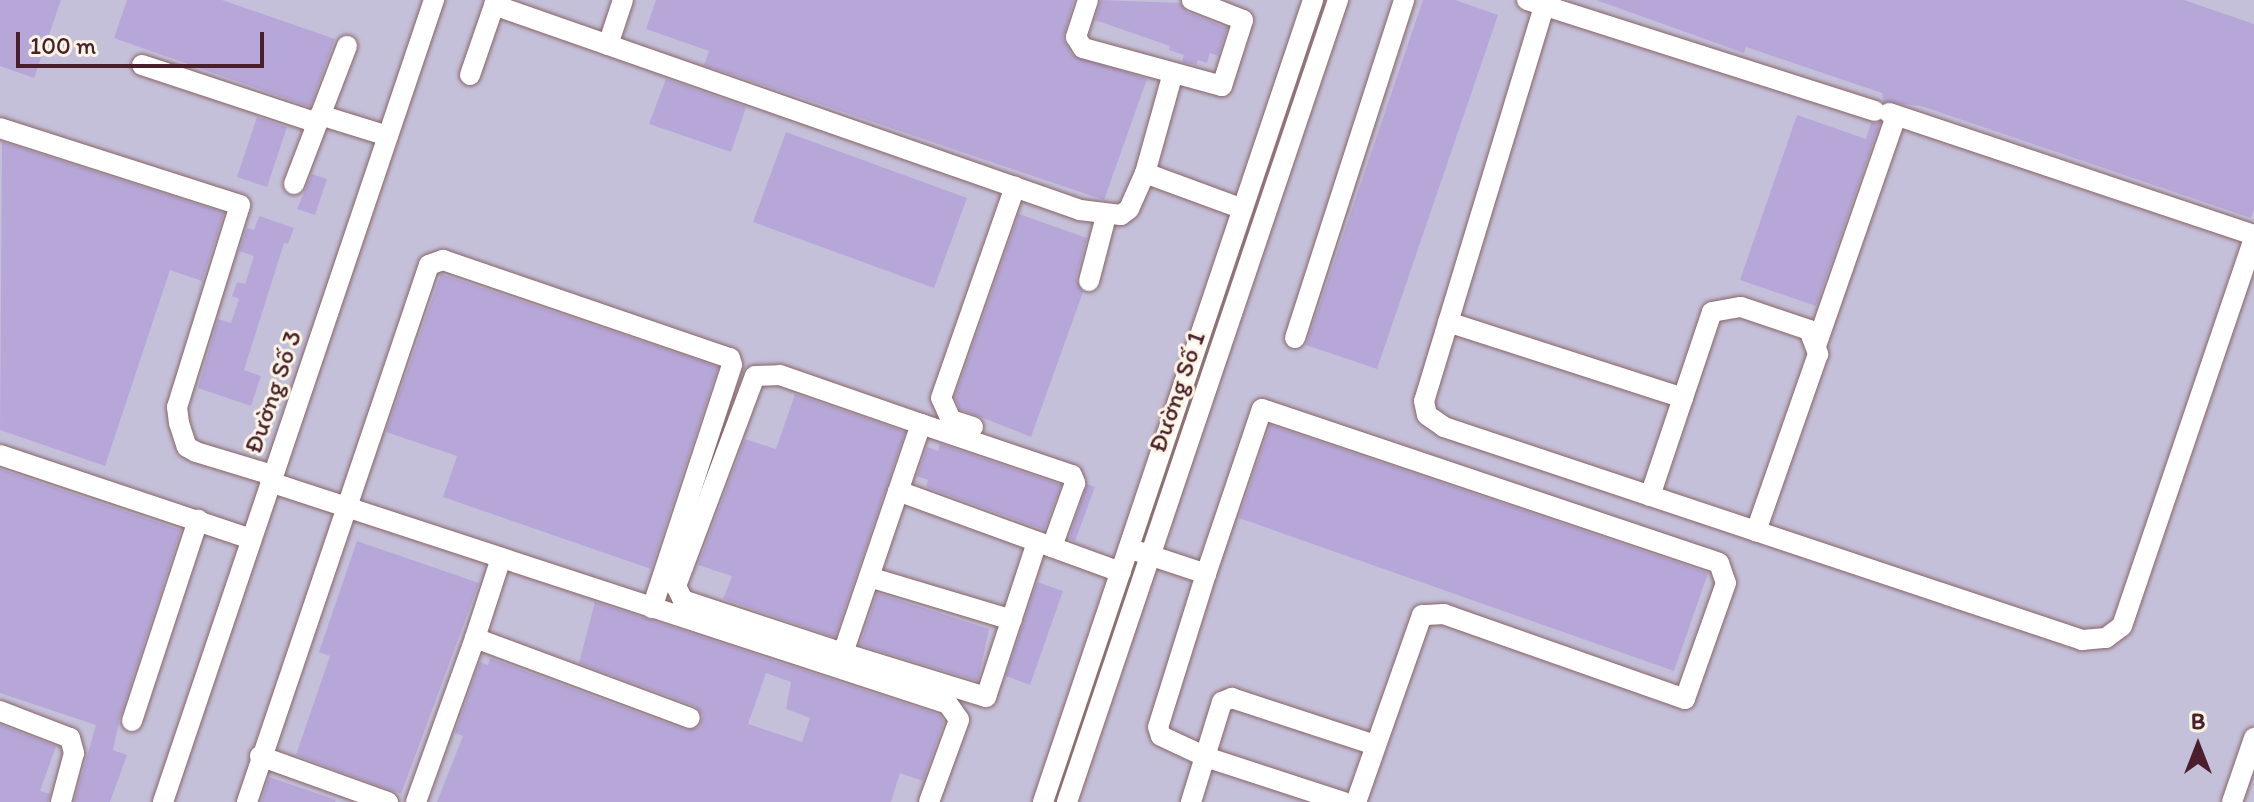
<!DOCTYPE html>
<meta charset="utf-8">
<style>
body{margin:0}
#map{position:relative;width:2254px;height:802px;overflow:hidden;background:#f7e8d0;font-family:Itim,sans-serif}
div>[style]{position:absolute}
.industrial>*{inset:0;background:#c5c0da}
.building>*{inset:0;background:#b7a7d9}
.roads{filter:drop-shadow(0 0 2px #876565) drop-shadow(0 0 2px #876565)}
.minor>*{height:20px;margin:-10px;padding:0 10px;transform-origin:10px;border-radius:10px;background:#fff}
span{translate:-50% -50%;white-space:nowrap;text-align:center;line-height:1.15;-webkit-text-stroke:6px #fcf5e5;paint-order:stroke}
.street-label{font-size:26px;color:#4a1f2b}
.north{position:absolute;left:2158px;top:706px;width:80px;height:80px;-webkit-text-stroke:6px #fcf5e5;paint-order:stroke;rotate:0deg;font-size:22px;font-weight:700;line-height:32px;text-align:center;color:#4a1f2b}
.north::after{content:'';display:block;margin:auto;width:28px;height:36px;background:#4a1f2b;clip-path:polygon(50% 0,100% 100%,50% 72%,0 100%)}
.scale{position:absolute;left:16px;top:32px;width:248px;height:36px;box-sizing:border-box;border:4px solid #4a1f2b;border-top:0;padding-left:10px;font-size:24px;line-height:28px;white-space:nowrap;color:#4a1f2b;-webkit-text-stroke:6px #fcf5e5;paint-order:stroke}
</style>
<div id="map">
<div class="industrial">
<i style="clip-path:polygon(0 0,2254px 0,2254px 802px,0 802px)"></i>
</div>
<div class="building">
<i style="clip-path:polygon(0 0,61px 0,34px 78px,0 66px)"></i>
<i style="clip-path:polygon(127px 0,222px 0,335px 39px,310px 107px,114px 38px)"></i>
<i style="clip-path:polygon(656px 0,1074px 0,1063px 38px,1072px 55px,1147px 79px,1104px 200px,704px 65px,709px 51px,646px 29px)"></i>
<i style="clip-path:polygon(1101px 0,1180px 3px,1187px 12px,1227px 28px,1218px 56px,1210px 53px,1207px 63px,1198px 60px,1196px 65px,1182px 62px,1184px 55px,1169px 50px,1170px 46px,1095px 20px)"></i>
<i style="clip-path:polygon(1423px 0,1455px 0,1498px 15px,1377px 369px,1306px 345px)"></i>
<i style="clip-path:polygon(1596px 0,2184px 0,2254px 24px,2254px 209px,2251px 218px,1921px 106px,1884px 102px,1882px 93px,1746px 47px,1744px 53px)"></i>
<i style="clip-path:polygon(666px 79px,746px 107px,731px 152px,649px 124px)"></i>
<i style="clip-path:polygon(1797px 115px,1866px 139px,1871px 123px,1880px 123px,1816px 306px,1740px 280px)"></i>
<i style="clip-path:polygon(257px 117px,287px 127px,267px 187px,237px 177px)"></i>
<i style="clip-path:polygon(786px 132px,967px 198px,934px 288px,753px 222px)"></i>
<i style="clip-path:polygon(2px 142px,224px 213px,202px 281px,170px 270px,105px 466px,0 430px)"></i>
<i style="clip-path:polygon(312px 174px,327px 179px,315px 215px,297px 209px)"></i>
<i style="clip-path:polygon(1019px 214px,1087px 238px,1076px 278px,1083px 292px,1031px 437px,960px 409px,955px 397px)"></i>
<i style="clip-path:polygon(259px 216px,294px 228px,288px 244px,284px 243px,244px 370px,261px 376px,251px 406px,198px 388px,218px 319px,231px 323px,239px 299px,232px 296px,237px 282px,245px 284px,254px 256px,239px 251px,247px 228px,254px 230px)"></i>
<i style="clip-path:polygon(441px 274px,718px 367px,651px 569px,443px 497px,457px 456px,386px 432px)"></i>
<i style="clip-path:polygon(795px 394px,905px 432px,835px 637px,723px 599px,732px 576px,698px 565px,745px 439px,776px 449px)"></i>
<i style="clip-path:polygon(1270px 425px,1708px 573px,1674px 671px,1239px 518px)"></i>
<i style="clip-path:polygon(940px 444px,1061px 485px,1044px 530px,926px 487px,928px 480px,917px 476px,927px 447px,938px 451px)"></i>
<i style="clip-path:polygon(0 469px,181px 530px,120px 717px,113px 750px,127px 755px,110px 802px,74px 802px,96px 725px,0 693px)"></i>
<i style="clip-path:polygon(1087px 484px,1095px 487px,1075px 541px,1069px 539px)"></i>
<i style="clip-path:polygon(357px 541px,479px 583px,401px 794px,296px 755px,330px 656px,319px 652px)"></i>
<i style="clip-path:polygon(1037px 582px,1063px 591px,1030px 685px,1006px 676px)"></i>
<i style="clip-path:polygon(877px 593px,989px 629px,978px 681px,860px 645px)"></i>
<i style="clip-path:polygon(evenodd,595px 602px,940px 715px,944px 722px,923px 781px,900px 773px,891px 802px,437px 802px,463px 736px,455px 733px,480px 662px,488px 665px,490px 658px,685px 730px,699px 727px,703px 715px,695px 706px,579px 663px,595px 602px,766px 673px,791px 682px,786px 709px,810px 718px,802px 742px,748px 724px,766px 673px)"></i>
<i style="clip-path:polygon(0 725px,56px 746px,40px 791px,50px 794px,48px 802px,0 802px)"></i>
<i style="clip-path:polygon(269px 777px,336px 800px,335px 802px,261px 802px)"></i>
</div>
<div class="roads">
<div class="minor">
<i style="left:1088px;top:0;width:39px;rotate:108deg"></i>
<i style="left:1076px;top:37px;width:13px;rotate:58deg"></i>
<i style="left:1083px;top:48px;width:144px;rotate:15.3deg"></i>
<i style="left:1222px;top:86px;width:69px;rotate:-72.3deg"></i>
<i style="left:1243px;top:20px;width:55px;rotate:-158.6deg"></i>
<i style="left:1527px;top:0;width:365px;rotate:17.7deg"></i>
<i style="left:1546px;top:0;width:419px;rotate:106.9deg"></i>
<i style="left:1424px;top:401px;width:14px;rotate:78deg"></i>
<i style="left:1427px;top:415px;width:21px;rotate:35deg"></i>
<i style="left:1444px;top:427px;width:673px;rotate:18.46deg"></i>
<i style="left:2082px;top:640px;width:24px;rotate:-5deg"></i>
<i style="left:2106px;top:638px;width:20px;rotate:-37deg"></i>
<i style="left:2122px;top:626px;width:410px;rotate:-71.2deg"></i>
<i style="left:494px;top:5px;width:621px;rotate:19.28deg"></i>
<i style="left:1080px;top:210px;width:41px;rotate:7deg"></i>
<i style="left:1121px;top:215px;width:10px;rotate:-37deg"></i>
<i style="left:1129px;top:209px;width:39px;rotate:-66deg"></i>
<i style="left:608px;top:45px;width:47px;rotate:-71.6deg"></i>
<i style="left:142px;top:65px;width:184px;rotate:18.3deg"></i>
<i style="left:1173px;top:73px;width:104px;rotate:105.6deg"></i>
<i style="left:1145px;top:173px;width:104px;rotate:20.2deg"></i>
<i style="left:470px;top:75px;width:79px;rotate:-70.9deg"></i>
<i style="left:1889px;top:113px;width:385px;rotate:18.5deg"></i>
<i style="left:320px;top:115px;width:71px;rotate:17.2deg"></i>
<i style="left:0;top:128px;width:252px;rotate:17.8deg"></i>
<i style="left:240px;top:205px;width:212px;rotate:107.3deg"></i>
<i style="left:177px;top:407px;width:16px;rotate:83deg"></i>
<i style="left:179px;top:423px;width:25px;rotate:72deg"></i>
<i style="left:187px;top:447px;width:10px;rotate:29deg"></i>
<i style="left:196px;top:452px;width:79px;rotate:16.8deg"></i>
<i style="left:294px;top:184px;width:148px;rotate:-69deg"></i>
<i style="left:1089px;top:281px;width:67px;rotate:-75.3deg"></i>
<i style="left:1448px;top:322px;width:247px;rotate:17.9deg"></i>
<i style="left:1295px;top:338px;width:355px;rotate:-72.1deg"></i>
<i style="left:1817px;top:343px;width:240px;rotate:-70.8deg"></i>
<i style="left:973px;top:427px;width:23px;rotate:-162deg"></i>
<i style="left:951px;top:420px;width:24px;rotate:-114deg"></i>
<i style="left:941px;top:398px;width:224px;rotate:-70.7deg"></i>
<i style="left:0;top:455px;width:265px;rotate:18.5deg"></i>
<i style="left:270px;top:482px;width:713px;rotate:18.13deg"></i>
<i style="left:948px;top:704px;width:19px;rotate:55deg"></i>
<i style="left:959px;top:720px;width:87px;rotate:110.1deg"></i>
<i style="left:898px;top:491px;width:237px;rotate:20deg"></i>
<i style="left:1650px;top:496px;width:194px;rotate:-71.4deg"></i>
<i style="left:1712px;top:312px;width:29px;rotate:-10deg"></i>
<i style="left:1741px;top:307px;width:72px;rotate:18.7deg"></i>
<i style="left:1809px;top:330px;width:26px;rotate:69deg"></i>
<i style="left:1818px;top:354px;width:188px;rotate:109.3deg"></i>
<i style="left:1037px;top:542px;width:163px;rotate:108.2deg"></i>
<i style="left:986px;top:697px;width:150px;rotate:-162.9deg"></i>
<i style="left:843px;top:653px;width:242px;rotate:-71.2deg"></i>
<i style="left:921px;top:424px;width:159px;rotate:18.7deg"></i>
<i style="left:1072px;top:475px;width:9px;rotate:69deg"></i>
<i style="left:1075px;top:483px;width:68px;rotate:109.8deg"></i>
<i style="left:1137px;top:551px;width:73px;rotate:18.4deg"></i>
<i style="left:1206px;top:574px;width:160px;rotate:107.4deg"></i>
<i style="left:1158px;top:727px;width:9px;rotate:72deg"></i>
<i style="left:1161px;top:736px;width:50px;rotate:25deg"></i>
<i style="left:1206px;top:757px;width:145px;rotate:18.1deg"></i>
<i style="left:501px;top:558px;width:84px;rotate:108deg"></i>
<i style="left:475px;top:638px;width:229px;rotate:20.4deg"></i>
<i style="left:1206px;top:574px;width:174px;rotate:-71.3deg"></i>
<i style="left:1262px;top:409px;width:482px;rotate:18.6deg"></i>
<i style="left:1719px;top:563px;width:21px;rotate:71deg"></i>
<i style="left:1726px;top:583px;width:123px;rotate:109.5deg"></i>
<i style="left:1685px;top:699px;width:256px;rotate:-160.6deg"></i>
<i style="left:1444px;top:614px;width:22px;rotate:177deg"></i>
<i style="left:1422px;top:615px;width:198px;rotate:109.4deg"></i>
<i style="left:869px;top:577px;width:149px;rotate:16.7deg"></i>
<i style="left:843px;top:653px;width:169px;rotate:-161.7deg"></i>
<i style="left:683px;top:600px;width:16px;rotate:-117deg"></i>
<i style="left:676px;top:586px;width:224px;rotate:-69.4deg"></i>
<i style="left:755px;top:376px;width:25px;rotate:-2deg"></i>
<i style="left:780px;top:375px;width:149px;rotate:19.2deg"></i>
<i style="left:0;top:711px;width:75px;rotate:21.1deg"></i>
<i style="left:70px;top:738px;width:16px;rotate:75deg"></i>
<i style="left:74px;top:753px;width:51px;rotate:104.9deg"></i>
<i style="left:132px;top:721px;width:212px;rotate:-71.8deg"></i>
<i style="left:260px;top:756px;width:136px;rotate:19.8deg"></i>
<i style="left:163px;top:802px;width:847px;rotate:-71.33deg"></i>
<i style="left:247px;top:802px;width:567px;rotate:-71.28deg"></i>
<i style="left:429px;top:265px;width:15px;rotate:-20deg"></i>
<i style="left:443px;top:260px;width:303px;rotate:18.9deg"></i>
<i style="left:730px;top:358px;width:7px;rotate:74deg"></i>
<i style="left:732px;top:365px;width:256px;rotate:108.2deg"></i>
<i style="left:416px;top:802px;width:174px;rotate:-70.2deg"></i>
<i style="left:1043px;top:802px;width:846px;rotate:-71.39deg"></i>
<i style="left:1067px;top:802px;width:847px;rotate:-71.33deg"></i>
<i style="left:1191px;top:802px;width:105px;rotate:-72.8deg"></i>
<i style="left:1222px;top:702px;width:11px;rotate:-22deg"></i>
<i style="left:1232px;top:698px;width:151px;rotate:18.2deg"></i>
<i style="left:2232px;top:802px;width:68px;rotate:-71deg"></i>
</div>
</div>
<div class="street-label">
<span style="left:273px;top:392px;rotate:-71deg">Đường Số 3</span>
<span style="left:1177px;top:392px;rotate:-71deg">Đường Số 1</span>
</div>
<div class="north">B</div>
<div class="scale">100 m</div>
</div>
